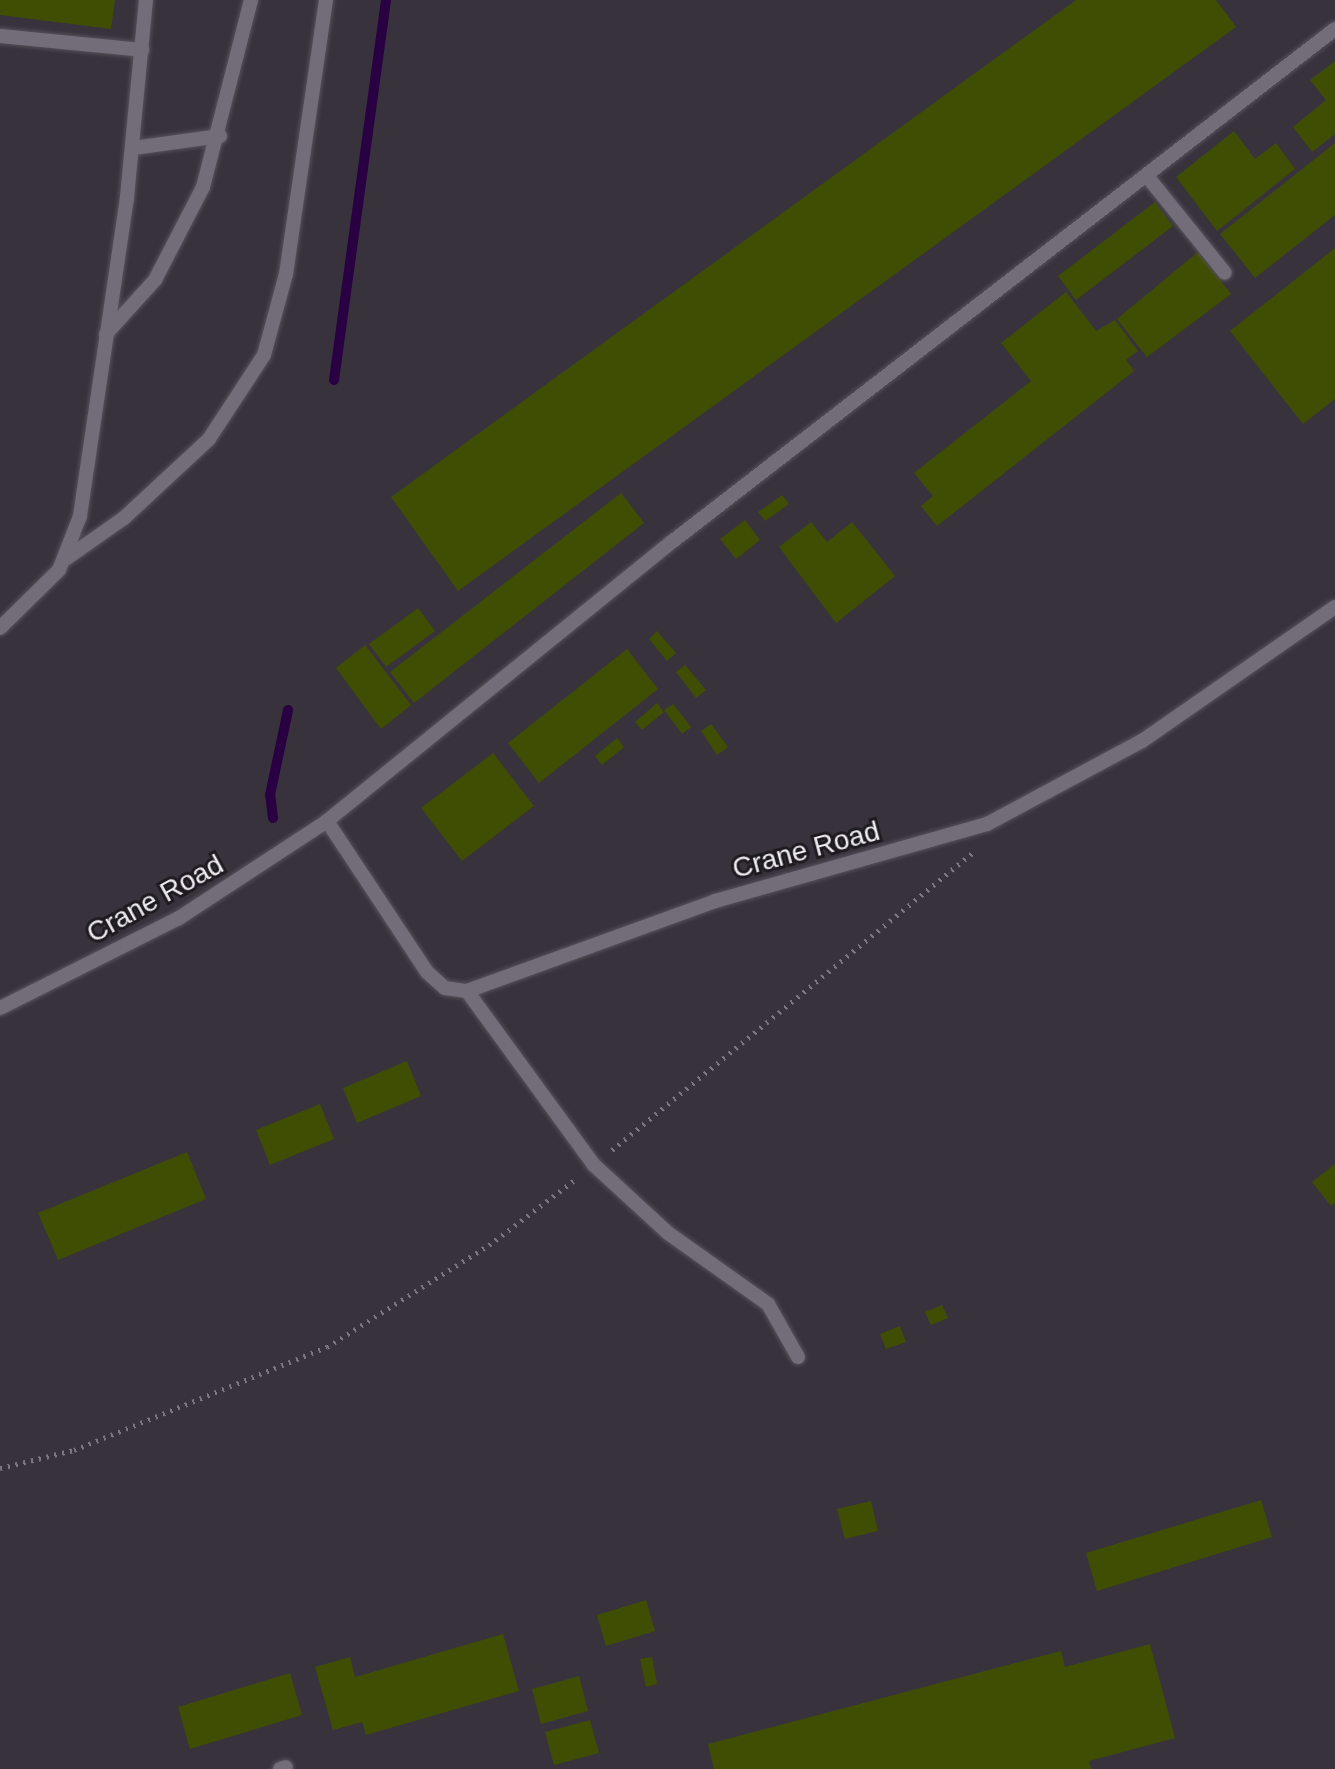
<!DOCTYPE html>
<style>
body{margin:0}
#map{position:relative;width:1335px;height:1769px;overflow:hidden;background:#38323d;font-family:Arial,sans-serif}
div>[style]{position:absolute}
.stream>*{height:10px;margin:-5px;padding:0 5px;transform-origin:5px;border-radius:5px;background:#290041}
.building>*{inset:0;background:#404e04}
.path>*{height:5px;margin-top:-2.5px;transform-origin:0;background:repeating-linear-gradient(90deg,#7b767f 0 2px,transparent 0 8px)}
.roads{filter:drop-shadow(0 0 2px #55515a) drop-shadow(0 0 2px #55515a)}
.service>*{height:14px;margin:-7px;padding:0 7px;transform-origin:7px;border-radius:7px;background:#736d79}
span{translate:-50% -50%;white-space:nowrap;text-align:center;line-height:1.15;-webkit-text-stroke:6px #1e1b20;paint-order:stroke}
.street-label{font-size:28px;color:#efecf3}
</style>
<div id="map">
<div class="stream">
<i style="left:334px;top:380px;width:384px;rotate:-82.2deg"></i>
<i style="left:273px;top:818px;width:23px;rotate:-97deg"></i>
<i style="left:270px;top:795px;width:87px;rotate:-78deg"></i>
</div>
<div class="building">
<i style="clip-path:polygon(0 0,115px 0,111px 29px,0 15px)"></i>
<i style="clip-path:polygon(1076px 0,1216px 0,1236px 27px,458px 591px,391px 497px)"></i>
<i style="clip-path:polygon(1335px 61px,1335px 134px,1312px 152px,1293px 127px,1326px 100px,1310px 80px)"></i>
<i style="clip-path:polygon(1234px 131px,1255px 159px,1276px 143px,1295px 169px,1217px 231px,1176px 177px)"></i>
<i style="clip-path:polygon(1335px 143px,1335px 215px,1255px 278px,1220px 234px)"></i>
<i style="clip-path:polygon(1155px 202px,1173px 226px,1076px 300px,1058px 276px)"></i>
<i style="clip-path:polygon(1335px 248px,1335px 399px,1303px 424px,1230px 331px)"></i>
<i style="clip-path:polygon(1198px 252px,1231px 294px,1147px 357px,1117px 319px)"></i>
<i style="clip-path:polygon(1066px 292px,1096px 331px,1115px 320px,1138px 351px,1126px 360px,1134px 371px,937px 526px,921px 506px,933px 496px,914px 473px,1031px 381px,1001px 343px)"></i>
<i style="clip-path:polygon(621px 493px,644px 523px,414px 703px,390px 672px)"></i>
<i style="clip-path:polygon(782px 495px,789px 504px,765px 521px,758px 512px)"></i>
<i style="clip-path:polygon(745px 520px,760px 540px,736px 559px,720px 539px)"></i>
<i style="clip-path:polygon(811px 522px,827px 542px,852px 522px,895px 576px,836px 623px,779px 547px)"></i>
<i style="clip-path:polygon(418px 608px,435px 631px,386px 667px,369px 644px)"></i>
<i style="clip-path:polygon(657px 631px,676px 653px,667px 661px,649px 639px)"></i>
<i style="clip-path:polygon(365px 645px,411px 705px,381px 729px,336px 668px)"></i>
<i style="clip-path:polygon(627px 649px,658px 689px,539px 783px,508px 743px)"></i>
<i style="clip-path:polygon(685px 665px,706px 690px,696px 698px,676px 672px)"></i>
<i style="clip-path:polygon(657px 703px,664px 712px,642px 730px,635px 722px)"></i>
<i style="clip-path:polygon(673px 704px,691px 727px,682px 734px,664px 710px)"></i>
<i style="clip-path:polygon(711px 724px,728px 747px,717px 755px,701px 731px)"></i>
<i style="clip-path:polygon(617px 738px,624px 747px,602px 765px,595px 756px)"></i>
<i style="clip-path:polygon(493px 753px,534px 806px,462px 861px,421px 808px)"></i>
<i style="clip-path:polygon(407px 1061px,421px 1096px,357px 1123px,343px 1088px)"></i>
<i style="clip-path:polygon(320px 1104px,334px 1139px,270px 1165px,256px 1130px)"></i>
<i style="clip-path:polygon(187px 1152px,206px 1199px,58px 1260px,38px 1213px)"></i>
<i style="clip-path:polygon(1335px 1164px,1335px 1203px,1331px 1206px,1312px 1182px)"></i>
<i style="clip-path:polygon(942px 1305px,948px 1318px,931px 1325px,925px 1312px)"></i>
<i style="clip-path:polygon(900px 1326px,906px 1342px,886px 1349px,880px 1334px)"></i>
<i style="clip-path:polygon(1261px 1500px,1272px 1537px,1097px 1591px,1086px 1553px)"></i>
<i style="clip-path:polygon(871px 1501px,878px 1531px,845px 1539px,837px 1509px)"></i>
<i style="clip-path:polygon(646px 1600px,655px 1631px,606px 1646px,597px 1615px)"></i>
<i style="clip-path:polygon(503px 1634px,519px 1691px,366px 1735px,362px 1722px,333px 1730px,315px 1667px,350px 1657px,355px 1677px)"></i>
<i style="clip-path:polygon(1150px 1644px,1175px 1738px,1089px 1761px,1091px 1769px,714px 1769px,708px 1744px,1061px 1651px,1065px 1667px)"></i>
<i style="clip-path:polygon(652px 1657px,657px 1684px,646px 1687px,640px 1659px)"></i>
<i style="clip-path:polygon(290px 1673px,302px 1715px,190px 1749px,178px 1707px)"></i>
<i style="clip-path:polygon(579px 1676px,588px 1711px,541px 1724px,532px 1689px)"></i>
<i style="clip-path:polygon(590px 1720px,599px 1753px,554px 1765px,545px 1732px)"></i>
</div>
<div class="path">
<i style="left:612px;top:1150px;width:467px;rotate:-39.5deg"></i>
<i style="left:0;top:1468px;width:76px;rotate:-13.7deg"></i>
<i style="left:74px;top:1450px;width:273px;rotate:-22.2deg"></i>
<i style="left:327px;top:1347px;width:191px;rotate:-32.2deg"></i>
<i style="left:489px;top:1245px;width:109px;rotate:-37.2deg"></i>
</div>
<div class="roads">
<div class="service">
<i style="left:0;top:36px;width:143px;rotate:5.6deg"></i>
<i style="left:133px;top:148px;width:88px;rotate:-7.9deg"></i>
<i style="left:1147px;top:176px;width:124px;rotate:51.2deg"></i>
<i style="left:106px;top:334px;width:73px;rotate:-47.8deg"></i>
<i style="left:155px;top:280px;width:105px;rotate:-62.7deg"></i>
<i style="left:203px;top:187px;width:193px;rotate:-75.6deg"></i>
<i style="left:67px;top:558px;width:70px;rotate:-35.1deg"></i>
<i style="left:124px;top:518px;width:116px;rotate:-42.9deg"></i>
<i style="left:209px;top:439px;width:100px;rotate:-56.8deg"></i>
<i style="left:264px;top:355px;width:84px;rotate:-74.8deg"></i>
<i style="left:286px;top:274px;width:277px;rotate:-81.7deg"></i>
<i style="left:0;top:628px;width:83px;rotate:-44.5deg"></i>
<i style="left:59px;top:570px;width:58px;rotate:-68.7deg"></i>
<i style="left:80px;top:516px;width:322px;rotate:-81.6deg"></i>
<i style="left:127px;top:197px;width:198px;rotate:-84.5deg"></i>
<i style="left:327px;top:821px;width:181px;rotate:56.5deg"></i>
<i style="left:427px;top:972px;width:24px;rotate:42deg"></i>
<i style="left:445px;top:988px;width:22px;rotate:8deg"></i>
<i style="left:467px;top:991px;width:264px;rotate:-19.9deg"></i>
<i style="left:715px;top:901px;width:283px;rotate:-15.8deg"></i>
<i style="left:987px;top:824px;width:176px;rotate:-28.2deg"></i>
<i style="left:1142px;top:741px;width:235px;rotate:-34.8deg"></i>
<i style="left:467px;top:991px;width:215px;rotate:53.9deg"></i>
<i style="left:594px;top:1165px;width:100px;rotate:42.6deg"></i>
<i style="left:668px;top:1233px;width:123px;rotate:35.4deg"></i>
<i style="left:768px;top:1304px;width:61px;rotate:60.5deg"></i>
<i style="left:0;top:1008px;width:200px;rotate:-26.7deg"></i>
<i style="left:179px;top:918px;width:177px;rotate:-33.2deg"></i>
<i style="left:327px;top:821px;width:445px;rotate:-39deg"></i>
<i style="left:673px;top:541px;width:837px;rotate:-37.72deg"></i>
<i style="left:280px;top:1769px;width:6px;rotate:-18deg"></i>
</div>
</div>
<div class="street-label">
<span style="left:806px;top:850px;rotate:-15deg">Crane Road</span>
<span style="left:155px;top:899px;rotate:-29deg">Crane Road</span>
</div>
</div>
